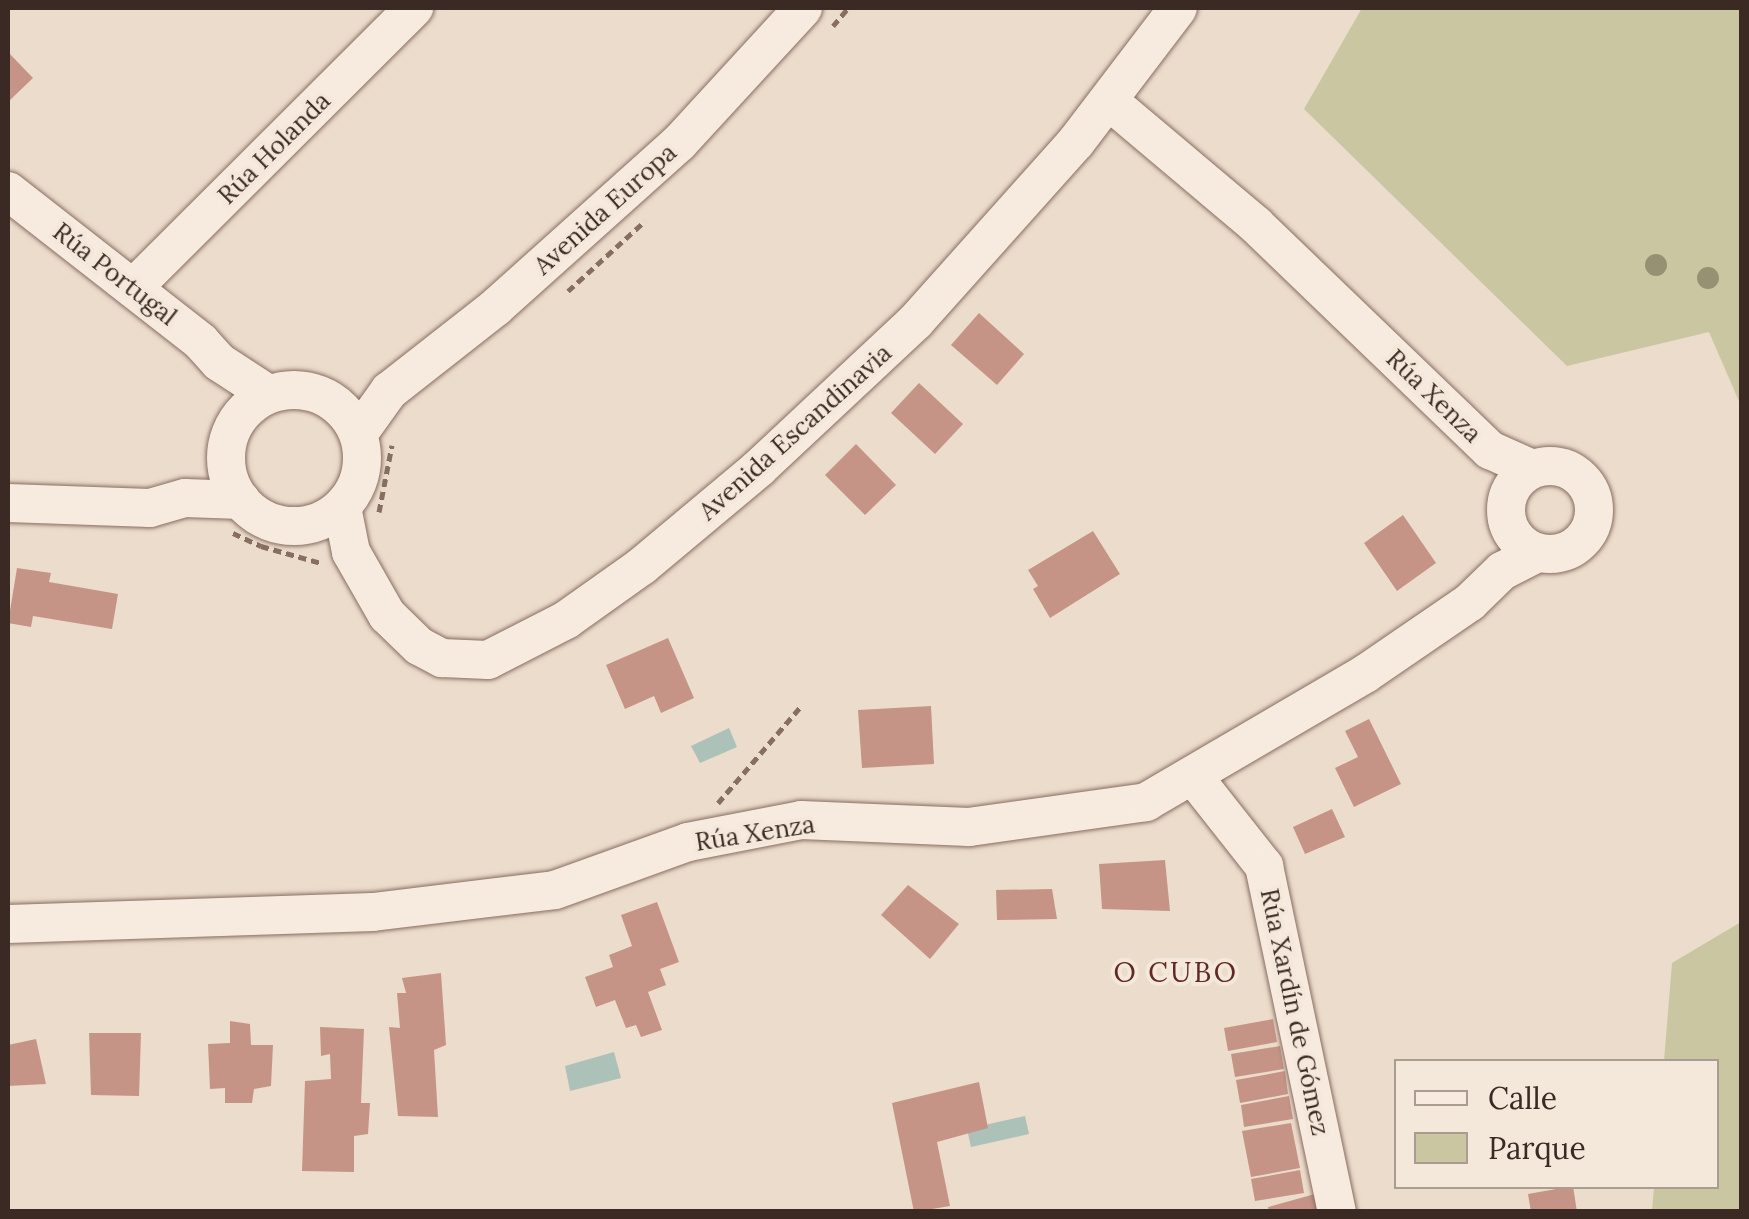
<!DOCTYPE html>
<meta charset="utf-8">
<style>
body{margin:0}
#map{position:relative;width:1749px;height:1219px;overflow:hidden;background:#ecdccc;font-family:Lora,serif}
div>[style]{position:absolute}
.green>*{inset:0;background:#c9c6a1}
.water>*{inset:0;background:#acc1b7}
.building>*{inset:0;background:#c69486}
.path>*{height:5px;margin-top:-2.5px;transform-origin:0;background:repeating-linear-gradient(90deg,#876e61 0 8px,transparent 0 13px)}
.roads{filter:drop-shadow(0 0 2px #876e61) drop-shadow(0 0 2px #876e61)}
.minor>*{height:38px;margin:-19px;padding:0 19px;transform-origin:19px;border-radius:19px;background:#f7ebdf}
.minor>.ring{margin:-19px;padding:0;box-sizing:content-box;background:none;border:38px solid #f7ebdf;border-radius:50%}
.trees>*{width:22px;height:22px;margin:-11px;border-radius:50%;background:#979174}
span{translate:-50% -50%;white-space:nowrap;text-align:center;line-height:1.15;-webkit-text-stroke:8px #f4e8db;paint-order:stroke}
.street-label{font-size:25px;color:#3a2a23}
.neighbourhood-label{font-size:28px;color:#622827;letter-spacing:2.5px}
.frame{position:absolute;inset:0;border:10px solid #3a2a23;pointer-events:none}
.legend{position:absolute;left:1394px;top:1059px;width:325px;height:130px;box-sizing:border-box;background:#f4e8db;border:2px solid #aa9c91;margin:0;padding:12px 18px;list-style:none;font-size:30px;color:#3a2a23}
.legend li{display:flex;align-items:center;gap:20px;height:50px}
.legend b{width:50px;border:2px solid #aa9c91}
</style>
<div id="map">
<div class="green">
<i style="clip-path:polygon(1362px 8px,1741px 8px,1741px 406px,1709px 332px,1567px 366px,1304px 109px)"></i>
<i style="clip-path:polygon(1741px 922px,1741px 1211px,1652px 1211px,1654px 1187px,1716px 1186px,1716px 1062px,1664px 1061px,1672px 963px)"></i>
</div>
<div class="water">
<i style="clip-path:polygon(729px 728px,737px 747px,700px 763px,691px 746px)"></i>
<i style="clip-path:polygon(614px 1052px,621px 1078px,570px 1091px,565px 1066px)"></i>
<i style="clip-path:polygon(1025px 1116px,1029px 1134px,971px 1147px,967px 1129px)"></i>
</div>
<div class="building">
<i style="clip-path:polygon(8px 52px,33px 78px,8px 102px)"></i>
<i style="clip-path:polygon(979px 313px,1024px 354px,997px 385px,951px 345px)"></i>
<i style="clip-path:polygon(919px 383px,963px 424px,935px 454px,891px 413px)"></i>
<i style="clip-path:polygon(856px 444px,896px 485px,865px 515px,825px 475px)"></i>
<i style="clip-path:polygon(1403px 515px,1436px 563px,1397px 591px,1364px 543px)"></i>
<i style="clip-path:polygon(1093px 531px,1120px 574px,1050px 618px,1033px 589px,1038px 586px,1028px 570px)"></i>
<i style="clip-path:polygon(17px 568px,51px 573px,49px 582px,118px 594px,112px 629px,33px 616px,31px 627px,8px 623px)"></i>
<i style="clip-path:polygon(668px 638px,694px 698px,661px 713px,654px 696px,625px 709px,606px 665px)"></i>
<i style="clip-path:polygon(931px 706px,934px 764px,862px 768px,858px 710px)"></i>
<i style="clip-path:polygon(1369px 719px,1401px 784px,1354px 807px,1335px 768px,1358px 757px,1345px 731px)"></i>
<i style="clip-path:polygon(1332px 809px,1345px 837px,1305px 854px,1293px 827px)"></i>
<i style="clip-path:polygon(1165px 860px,1170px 911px,1102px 909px,1099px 864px)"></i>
<i style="clip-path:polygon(908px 885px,959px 924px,930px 959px,881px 915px)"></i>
<i style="clip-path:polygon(1052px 889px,1057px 919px,997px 920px,996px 890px)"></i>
<i style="clip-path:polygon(657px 902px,679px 962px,660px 969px,666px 985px,648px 992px,662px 1030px,641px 1037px,636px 1025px,626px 1028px,615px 1000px,596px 1007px,585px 977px,613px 967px,609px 955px,632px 946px,621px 915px)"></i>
<i style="clip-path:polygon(441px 973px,446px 1045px,434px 1050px,438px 1117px,398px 1116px,389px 1027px,400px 1028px,397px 993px,406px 993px,402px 978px)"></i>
<i style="clip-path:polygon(1273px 1019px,1277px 1042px,1228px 1051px,1224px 1028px)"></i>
<i style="clip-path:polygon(230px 1021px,250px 1024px,251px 1045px,273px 1045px,271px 1086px,254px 1089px,252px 1103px,225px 1103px,225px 1088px,210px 1089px,208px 1044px,230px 1043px)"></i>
<i style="clip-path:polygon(320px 1027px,364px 1029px,361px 1103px,370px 1103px,368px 1134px,354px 1136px,354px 1172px,302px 1171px,305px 1081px,331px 1079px,330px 1054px,321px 1056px)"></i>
<i style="clip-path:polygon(89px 1033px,141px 1033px,139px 1096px,91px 1095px)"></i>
<i style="clip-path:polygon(36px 1039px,46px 1084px,8px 1086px,8px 1045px)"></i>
<i style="clip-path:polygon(1280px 1046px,1284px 1069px,1235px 1077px,1231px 1054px)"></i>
<i style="clip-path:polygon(1285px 1071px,1288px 1094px,1240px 1103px,1236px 1080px)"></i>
<i style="clip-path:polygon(979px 1082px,988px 1128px,937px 1142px,950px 1206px,914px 1212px,892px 1103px)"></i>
<i style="clip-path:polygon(1289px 1096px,1293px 1119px,1244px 1127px,1241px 1105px)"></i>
<i style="clip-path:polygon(1291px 1123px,1300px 1168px,1251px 1177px,1242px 1131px)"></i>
<i style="clip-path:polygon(1300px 1170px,1304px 1193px,1255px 1201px,1251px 1179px)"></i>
<i style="clip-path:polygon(1573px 1186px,1577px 1212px,1531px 1212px,1528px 1194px)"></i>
<i style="clip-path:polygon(1315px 1194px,1318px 1212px,1269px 1212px,1268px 1207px)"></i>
</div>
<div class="path">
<i style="left:833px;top:26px;width:23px;rotate:-50deg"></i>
<i style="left:568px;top:291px;width:104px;rotate:-42.3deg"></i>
<i style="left:379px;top:512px;width:68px;rotate:-79deg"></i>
<i style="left:233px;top:533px;width:31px;rotate:25deg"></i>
<i style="left:261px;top:546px;width:62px;rotate:15.8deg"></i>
<i style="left:718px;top:803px;width:128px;rotate:-49.4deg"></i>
</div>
<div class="roads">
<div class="minor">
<i style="left:1109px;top:101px;width:192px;rotate:40.1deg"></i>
<i style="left:1256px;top:225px;width:325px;rotate:43.9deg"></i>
<i style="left:1490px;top:450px;width:46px;rotate:24.3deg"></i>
<i style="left:8px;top:191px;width:245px;rotate:38deg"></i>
<i style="left:201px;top:342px;width:27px;rotate:48deg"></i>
<i style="left:219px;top:362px;width:59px;rotate:33.1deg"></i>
<i style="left:133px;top:288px;width:397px;rotate:-44.9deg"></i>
<i class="ring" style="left:226px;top:390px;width:98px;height:98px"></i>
<i style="left:359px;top:433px;width:52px;rotate:-54.5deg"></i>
<i style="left:389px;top:391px;width:136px;rotate:-38.1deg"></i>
<i style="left:496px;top:307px;width:246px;rotate:-41.9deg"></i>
<i style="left:679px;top:143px;width:183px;rotate:-47.4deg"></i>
<i class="ring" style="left:1506px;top:466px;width:50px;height:50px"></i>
<i style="left:8px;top:503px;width:142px;rotate:2deg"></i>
<i style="left:150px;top:508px;width:36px;rotate:-16deg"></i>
<i style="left:185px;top:498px;width:56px;rotate:2deg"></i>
<i style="left:342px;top:507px;width:46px;rotate:78.7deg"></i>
<i style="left:351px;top:552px;width:73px;rotate:60.3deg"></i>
<i style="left:387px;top:615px;width:45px;rotate:44.1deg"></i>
<i style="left:419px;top:646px;width:26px;rotate:28deg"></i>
<i style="left:442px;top:658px;width:46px;rotate:2.5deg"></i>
<i style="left:488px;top:660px;width:88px;rotate:-27.1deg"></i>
<i style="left:566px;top:620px;width:93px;rotate:-35.4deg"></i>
<i style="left:642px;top:566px;width:153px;rotate:-39.9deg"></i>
<i style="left:759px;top:468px;width:215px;rotate:-43.1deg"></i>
<i style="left:916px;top:321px;width:240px;rotate:-48.2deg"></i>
<i style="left:1076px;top:142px;width:168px;rotate:-52.7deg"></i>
<i style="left:1193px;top:776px;width:115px;rotate:51.7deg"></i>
<i style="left:1264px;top:866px;width:354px;rotate:78.1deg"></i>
<i style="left:8px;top:924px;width:365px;rotate:-1.9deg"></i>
<i style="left:373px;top:912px;width:183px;rotate:-6.9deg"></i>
<i style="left:555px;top:890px;width:141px;rotate:-19.8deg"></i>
<i style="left:688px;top:842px;width:115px;rotate:-11deg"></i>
<i style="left:801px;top:820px;width:168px;rotate:2.4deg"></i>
<i style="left:969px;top:827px;width:179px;rotate:-8deg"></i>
<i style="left:1146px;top:802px;width:254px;rotate:-30.3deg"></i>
<i style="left:1365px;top:674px;width:127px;rotate:-34.4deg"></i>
<i style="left:1470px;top:602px;width:45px;rotate:-44.1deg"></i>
<i style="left:1502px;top:571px;width:39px;rotate:-27deg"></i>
</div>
</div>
<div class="trees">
<i style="left:1656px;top:265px"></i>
<i style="left:1708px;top:278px"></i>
</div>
<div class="street-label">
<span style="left:274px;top:148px;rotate:-45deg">Rúa Holanda</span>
<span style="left:605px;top:209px;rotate:-42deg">Avenida Europa</span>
<span style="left:115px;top:274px;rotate:38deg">Rúa Portugal</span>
<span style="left:1434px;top:396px;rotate:44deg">Rúa Xenza</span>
<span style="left:795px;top:432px;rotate:-42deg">Avenida Escandinavia</span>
<span style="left:755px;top:833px;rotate:-9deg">Rúa Xenza</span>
<span style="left:1295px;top:1012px;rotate:78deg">Rúa Xardín de Gómez</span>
</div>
<div class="neighbourhood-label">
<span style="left:1176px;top:972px">O CUBO</span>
</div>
<div class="frame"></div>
<ul class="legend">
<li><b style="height:12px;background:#f7ebdf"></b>Calle</li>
<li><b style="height:28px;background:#c9c6a1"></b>Parque</li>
</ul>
</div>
